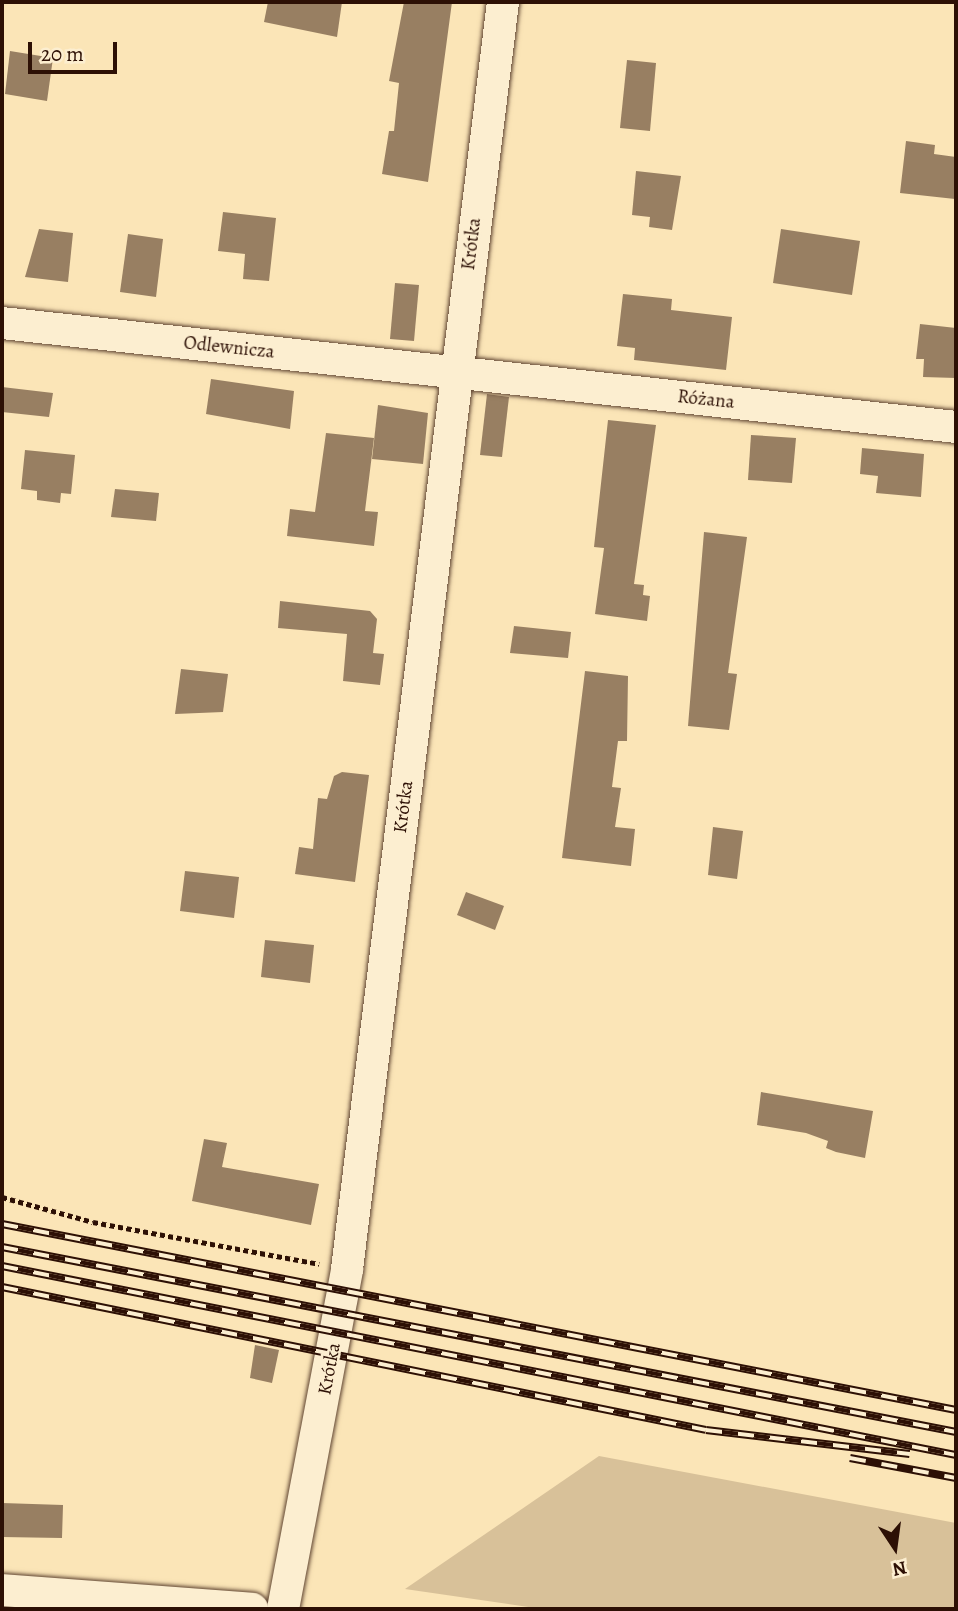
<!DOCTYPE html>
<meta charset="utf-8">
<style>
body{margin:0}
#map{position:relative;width:958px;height:1611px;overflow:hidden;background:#fbe5b7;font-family:Alegreya,serif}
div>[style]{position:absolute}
.green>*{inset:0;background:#d8c199}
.building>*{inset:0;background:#987f62}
.path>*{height:4.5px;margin-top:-2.25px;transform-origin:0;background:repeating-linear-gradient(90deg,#2d1005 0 5px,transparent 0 8.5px)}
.roads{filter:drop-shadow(0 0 2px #604532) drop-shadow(0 0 2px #604532)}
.minor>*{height:32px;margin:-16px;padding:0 16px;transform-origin:16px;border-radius:16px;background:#fceed0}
.rail>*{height:8px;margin-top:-4px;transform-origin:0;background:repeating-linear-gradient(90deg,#fceed0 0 16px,#2d1005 0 32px);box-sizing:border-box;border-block:2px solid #2d1005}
span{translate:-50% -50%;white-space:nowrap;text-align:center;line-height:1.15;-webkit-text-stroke:5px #fceed0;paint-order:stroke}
.street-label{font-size:19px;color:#2d1005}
.frame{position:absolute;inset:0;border:4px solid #2d1005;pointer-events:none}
.north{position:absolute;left:860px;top:1513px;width:70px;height:70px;-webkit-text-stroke:5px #fceed0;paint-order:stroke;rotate:167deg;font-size:19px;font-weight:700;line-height:28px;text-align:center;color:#2d1005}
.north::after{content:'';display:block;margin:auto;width:24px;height:32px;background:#2d1005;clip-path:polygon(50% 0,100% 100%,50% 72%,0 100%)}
.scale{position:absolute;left:28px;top:42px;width:89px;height:32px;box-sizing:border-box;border:4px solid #2d1005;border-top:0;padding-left:9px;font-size:21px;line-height:24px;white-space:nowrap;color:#2d1005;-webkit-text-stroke:5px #fceed0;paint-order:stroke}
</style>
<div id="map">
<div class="green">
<i style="clip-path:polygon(599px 1456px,956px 1523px,956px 1609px,542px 1609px,405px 1589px)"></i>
</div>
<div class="building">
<i style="clip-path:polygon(268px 2px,342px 2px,337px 37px,264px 22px)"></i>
<i style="clip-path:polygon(404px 2px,452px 2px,428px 182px,382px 174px,389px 131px,394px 131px,399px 83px,389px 81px)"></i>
<i style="clip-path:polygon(10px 51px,53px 58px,47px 101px,5px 94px)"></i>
<i style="clip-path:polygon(627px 60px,656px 63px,650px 131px,620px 128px)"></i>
<i style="clip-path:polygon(906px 141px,935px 145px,934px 154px,956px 157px,955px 199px,900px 193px)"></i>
<i style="clip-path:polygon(636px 171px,681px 176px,672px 230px,649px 227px,650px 217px,632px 215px)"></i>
<i style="clip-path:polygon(223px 212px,276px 218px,269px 281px,243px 279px,245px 254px,218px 251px)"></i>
<i style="clip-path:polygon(39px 229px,73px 233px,68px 282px,25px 277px)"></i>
<i style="clip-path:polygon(781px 229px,860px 241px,852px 295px,773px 283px)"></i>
<i style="clip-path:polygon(128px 234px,163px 239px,156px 297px,120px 292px)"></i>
<i style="clip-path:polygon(395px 283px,419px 285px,414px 341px,390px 339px)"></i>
<i style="clip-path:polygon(623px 294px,672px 299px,671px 310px,732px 317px,726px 370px,634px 360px,635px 348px,617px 346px)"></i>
<i style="clip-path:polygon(920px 324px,956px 328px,956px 378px,923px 377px,924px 359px,916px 359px)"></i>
<i style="clip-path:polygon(211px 379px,294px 391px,290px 429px,206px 414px)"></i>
<i style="clip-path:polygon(2px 387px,53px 393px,49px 417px,2px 412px)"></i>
<i style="clip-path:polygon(487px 394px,509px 397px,502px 457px,480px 455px)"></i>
<i style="clip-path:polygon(378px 405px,428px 413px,423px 464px,372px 459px)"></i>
<i style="clip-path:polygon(608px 420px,656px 425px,634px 584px,644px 585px,643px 595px,650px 596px,647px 621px,595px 614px,604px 548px,594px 547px)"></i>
<i style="clip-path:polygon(326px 433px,374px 438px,365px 511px,378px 512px,374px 546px,287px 536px,290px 509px,315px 512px)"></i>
<i style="clip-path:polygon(751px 435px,796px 438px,792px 483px,748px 480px)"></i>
<i style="clip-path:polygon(862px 448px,924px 454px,921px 497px,876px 493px,878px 476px,860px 474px)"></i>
<i style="clip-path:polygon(25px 450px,75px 455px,71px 494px,61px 493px,60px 503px,37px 500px,37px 491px,21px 489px)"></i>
<i style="clip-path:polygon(115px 489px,159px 493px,156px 521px,111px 517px)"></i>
<i style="clip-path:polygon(704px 532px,747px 537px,728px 673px,737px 674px,729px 730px,688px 726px)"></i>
<i style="clip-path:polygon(280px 601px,370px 611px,377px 619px,373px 653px,384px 654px,380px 685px,343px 681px,347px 634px,278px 628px)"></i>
<i style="clip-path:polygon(514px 626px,571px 632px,568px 658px,510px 653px)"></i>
<i style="clip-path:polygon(181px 669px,228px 674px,223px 712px,175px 714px)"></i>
<i style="clip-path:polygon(585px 671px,628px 676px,627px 741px,618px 741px,612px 787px,621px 788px,615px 827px,635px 829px,631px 866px,562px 858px)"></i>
<i style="clip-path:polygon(342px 772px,369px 775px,355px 882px,295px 874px,299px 847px,313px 849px,318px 798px,327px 799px,334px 776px)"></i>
<i style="clip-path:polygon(713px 827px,743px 831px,737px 879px,708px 875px)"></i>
<i style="clip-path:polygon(185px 871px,239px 877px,234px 918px,180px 911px)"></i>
<i style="clip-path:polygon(466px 892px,504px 906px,495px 930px,457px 915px)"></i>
<i style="clip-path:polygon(265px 940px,314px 945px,310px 983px,261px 977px)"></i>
<i style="clip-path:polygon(761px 1092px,873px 1111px,865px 1158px,836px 1152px,826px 1148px,828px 1141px,806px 1133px,757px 1125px)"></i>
<i style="clip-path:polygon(204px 1139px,227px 1143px,222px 1167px,319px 1184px,311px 1225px,192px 1201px)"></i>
<i style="clip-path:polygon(255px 1345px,279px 1350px,272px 1383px,250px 1378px)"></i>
<i style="clip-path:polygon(2px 1503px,63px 1505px,62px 1538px,2px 1537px)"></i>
</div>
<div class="path">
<i style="left:2px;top:1197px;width:94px;rotate:15.4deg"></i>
<i style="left:93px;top:1222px;width:230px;rotate:10.5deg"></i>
</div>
<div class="roads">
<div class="minor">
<i style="left:2px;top:323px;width:960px;rotate:6.22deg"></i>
<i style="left:2px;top:1590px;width:251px;rotate:4.3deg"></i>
<i style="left:283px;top:1609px;width:346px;rotate:-79.3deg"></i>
<i style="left:347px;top:1269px;width:1277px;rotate:-82.98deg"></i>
</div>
</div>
<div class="rail">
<i style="left:2px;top:1224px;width:972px;rotate:11.03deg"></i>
<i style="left:2px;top:1247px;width:972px;rotate:10.97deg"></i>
<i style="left:2px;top:1266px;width:973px;rotate:11.21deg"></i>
<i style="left:2px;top:1287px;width:718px;rotate:11.48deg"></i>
<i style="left:706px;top:1430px;width:205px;rotate:6.7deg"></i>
<i style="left:850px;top:1458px;width:108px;rotate:10.7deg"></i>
</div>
<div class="street-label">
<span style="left:472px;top:244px;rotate:-83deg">Krótka</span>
<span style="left:229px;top:348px;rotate:6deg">Odlewnicza</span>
<span style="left:706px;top:400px;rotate:6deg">Różana</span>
<span style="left:404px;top:807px;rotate:-83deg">Krótka</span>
<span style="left:330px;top:1369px;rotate:-79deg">Krótka</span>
</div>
<div class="frame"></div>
<div class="north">N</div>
<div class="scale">20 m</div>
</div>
